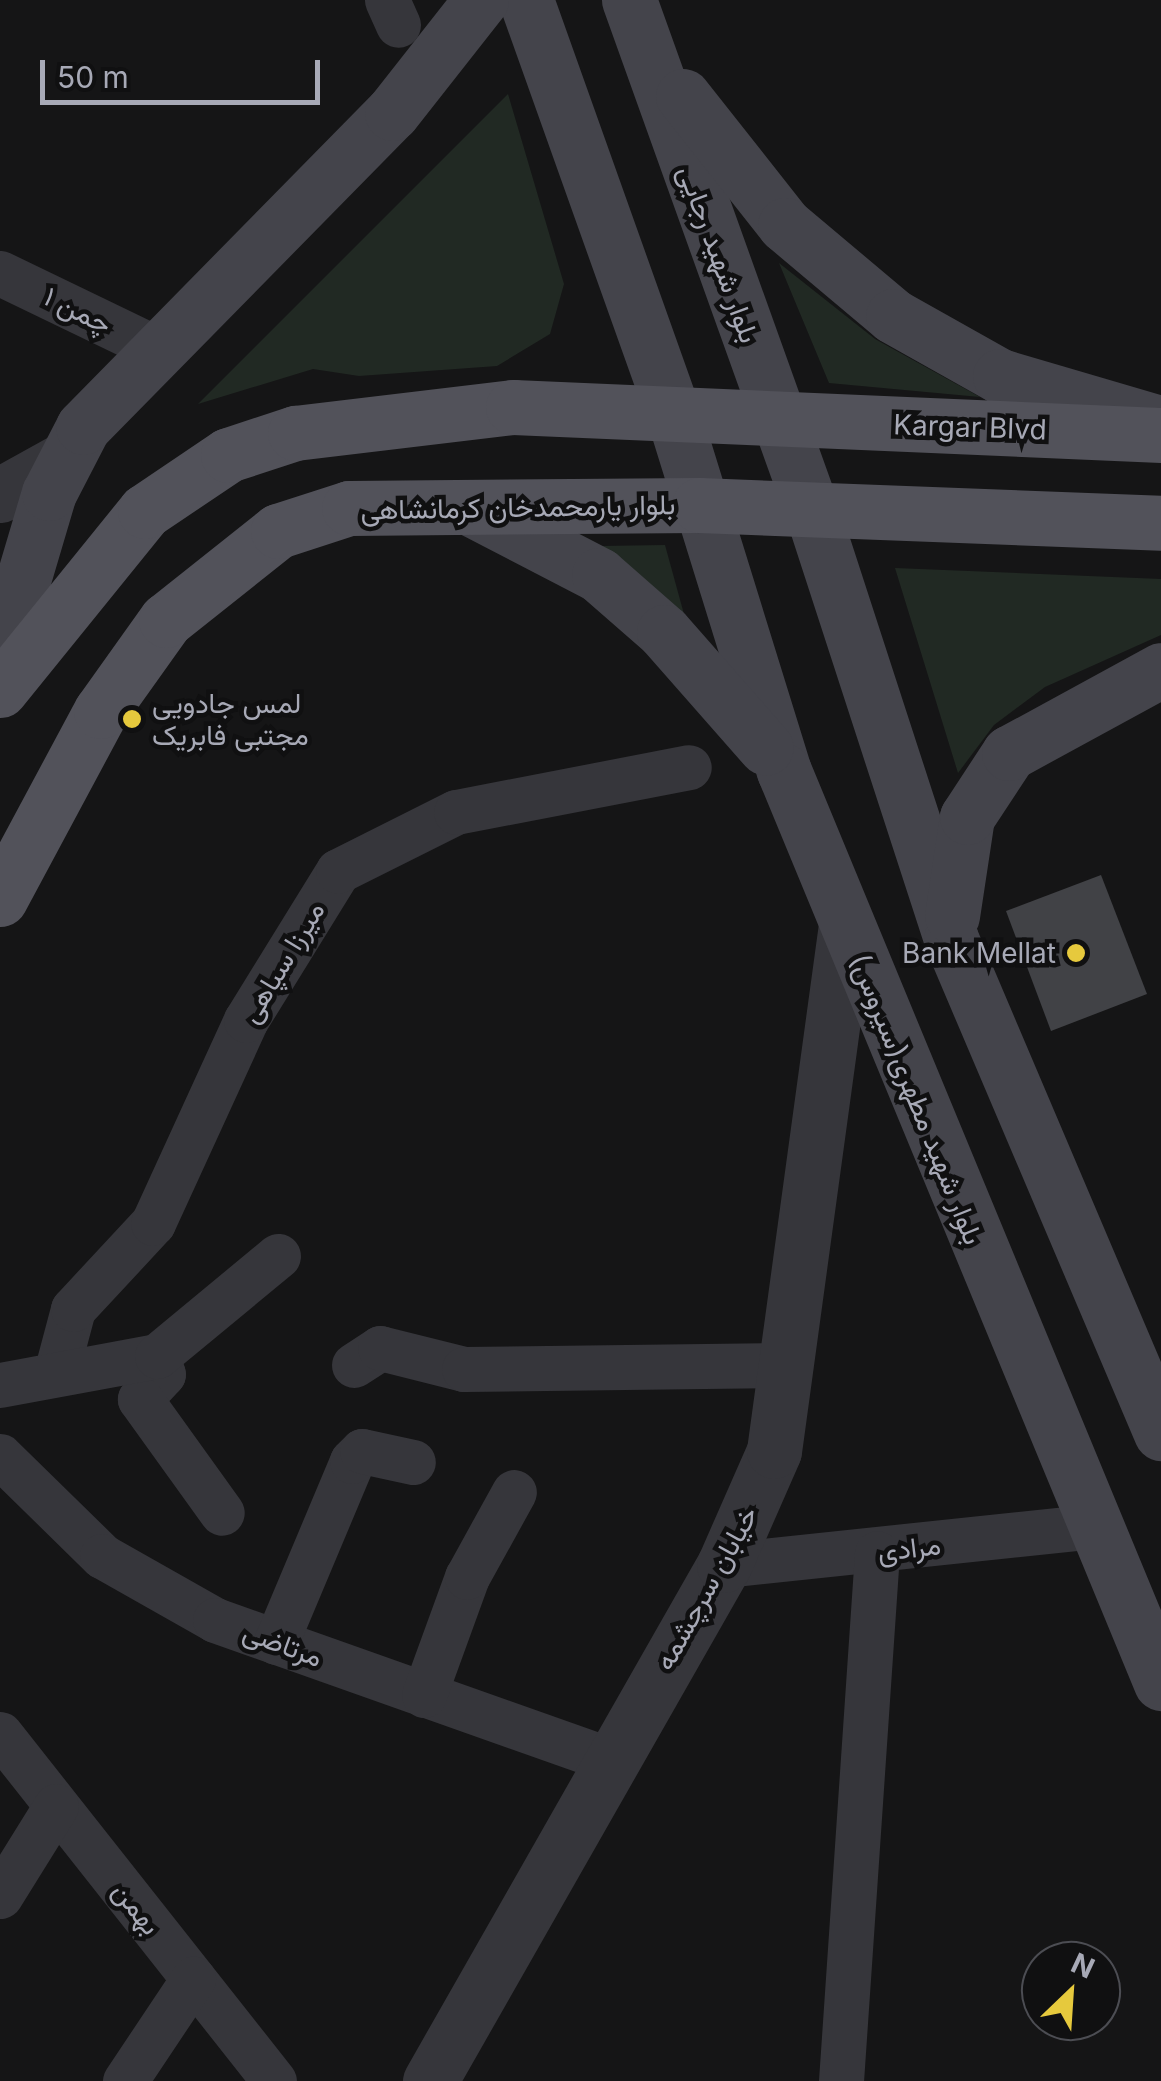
<!DOCTYPE html>
<meta charset="utf-8">
<style>
body{margin:0}
#map{position:relative;width:1161px;height:2081px;overflow:hidden;background:#151516;font-family:Inter,Vazirmatn,sans-serif}
div>[style]{position:absolute}
.green>*{inset:0;background:#212923}
.building>*{inset:0;background:#414246}
.minor>*{height:45px;margin:-22.5px;padding:0 22.5px;transform-origin:22.5px;border-radius:22.5px;background:#36363b}
.tertiary>*{height:55px;margin:-27.5px;padding:0 27.5px;transform-origin:27.5px;border-radius:27.5px;background:#36363b}
.secondary>*{height:55px;margin:-27.5px;padding:0 27.5px;transform-origin:27.5px;border-radius:27.5px;background:#44444b}
.primary>*{height:55px;margin:-27.5px;padding:0 27.5px;transform-origin:27.5px;border-radius:27.5px;background:#52525a}
.dots>*{width:28px;height:28px;translate:-50% -50%;box-sizing:border-box;border:5px solid #101011;border-radius:50%}
span{translate:-50% -50%;white-space:nowrap;text-align:center;line-height:1.15;-webkit-text-stroke:9px #101011;paint-order:stroke}
.street-label{font-size:28px;color:#a7a9b6}
.poi-label{font-size:28px;color:#a7a9b6}
.left{translate:0 -50%;text-align:left}
.right{translate:-100% -50%;text-align:right}
.north{position:absolute;left:1021px;top:1941px;width:100px;height:100px;box-sizing:border-box;background:#101011;border:2px solid #4c4d53;border-radius:50%;rotate:25deg;font-size:28px;font-weight:700;line-height:40px;text-align:center;color:#a7a9b6}
.north::after{content:'';display:block;margin:auto;width:35px;height:45px;background:#e6c93d;clip-path:polygon(50% 0,100% 100%,50% 72%,0 100%)}
.scale{position:absolute;left:40px;top:60px;width:280px;height:45px;box-sizing:border-box;border:5px solid #a7a9b6;border-top:0;padding-left:12px;font-size:30px;line-height:35px;white-space:nowrap;color:#a7a9b6;-webkit-text-stroke:8px #101011;paint-order:stroke}
</style>
<div id="map">
<div class="green">
<i style="clip-path:polygon(508px 94px,564px 284px,550px 334px,497px 366px,359px 376px,313px 369px,198px 404px)"></i>
<i style="clip-path:polygon(779px 263px,875px 339px,980px 397px,829px 383px)"></i>
<i style="clip-path:polygon(665px 545px,687px 625px,600px 546px)"></i>
<i style="clip-path:polygon(895px 568px,1161px 579px,1161px 635px,1045px 687px,994px 725px,958px 773px)"></i>
</div>
<div class="building">
<i style="clip-path:polygon(1101px 875px,1147px 994px,1051px 1031px,1006px 911px)"></i>
</div>
<div class="minor">
<i style="left:387px;top:0;width:27px;rotate:66deg"></i>
<i style="left:0;top:273px;width:172px;rotate:25.8deg"></i>
<i style="left:157px;top:1356px;width:19px;rotate:72deg"></i>
<i style="left:163px;top:1374px;width:34px;rotate:133deg"></i>
<i style="left:140px;top:1399px;width:140px;rotate:54.3deg"></i>
<i style="left:354px;top:1365px;width:31px;rotate:-33deg"></i>
<i style="left:380px;top:1348px;width:87px;rotate:14deg"></i>
<i style="left:464px;top:1369px;width:326px;rotate:-0.7deg"></i>
<i style="left:56px;top:1373px;width:66px;rotate:-75.1deg"></i>
<i style="left:73px;top:1309px;width:117px;rotate:-47.1deg"></i>
<i style="left:153px;top:1223px;width:223px;rotate:-65.4deg"></i>
<i style="left:246px;top:1020px;width:175px;rotate:-58.3deg"></i>
<i style="left:338px;top:871px;width:132px;rotate:-26.6deg"></i>
<i style="left:456px;top:812px;width:237px;rotate:-10.9deg"></i>
<i style="left:0;top:1385px;width:160px;rotate:-10.5deg"></i>
<i style="left:157px;top:1356px;width:157px;rotate:-39.6deg"></i>
<i style="left:0;top:1456px;width:143px;rotate:44.4deg"></i>
<i style="left:102px;top:1556px;width:130px;rotate:29.5deg"></i>
<i style="left:215px;top:1620px;width:417px;rotate:19.5deg"></i>
<i style="left:724px;top:1565px;width:372px;rotate:-6deg"></i>
<i style="left:276px;top:1642px;width:196px;rotate:-67.2deg"></i>
<i style="left:352px;top:1461px;width:14px;rotate:-45deg"></i>
<i style="left:362px;top:1451px;width:52px;rotate:12.2deg"></i>
<i style="left:424px;top:1695px;width:126px;rotate:-70deg"></i>
<i style="left:467px;top:1577px;width:97px;rotate:-61.1deg"></i>
<i style="left:0;top:1734px;width:442px;rotate:51.7deg"></i>
<i style="left:0;top:1896px;width:106px;rotate:-58.1deg"></i>
<i style="left:125px;top:2081px;width:123px;rotate:-56.3deg"></i>
<i style="left:841px;top:2081px;width:529px;rotate:-86.1deg"></i>
</div>
<div class="tertiary">
<i style="left:0;top:495px;width:72px;rotate:-29.1deg"></i>
<i style="left:430px;top:2081px;width:594px;rotate:-60.33deg"></i>
<i style="left:724px;top:1565px;width:124px;rotate:-66.3deg"></i>
<i style="left:774px;top:1451px;width:531px;rotate:-82.21deg"></i>
</div>
<div class="secondary">
<i style="left:526px;top:0;width:438px;rotate:70.4deg"></i>
<i style="left:673px;top:413px;width:375px;rotate:72.8deg"></i>
<i style="left:784px;top:771px;width:987px;rotate:67.54deg"></i>
<i style="left:629px;top:0;width:540px;rotate:70.29deg"></i>
<i style="left:811px;top:508px;width:453px;rotate:72deg"></i>
<i style="left:951px;top:939px;width:537px;rotate:66.97deg"></i>
<i style="left:683px;top:96px;width:164px;rotate:51.7deg"></i>
<i style="left:785px;top:225px;width:141px;rotate:40.1deg"></i>
<i style="left:893px;top:316px;width:123px;rotate:29.3deg"></i>
<i style="left:1000px;top:376px;width:159px;rotate:16.4deg"></i>
<i style="left:470px;top:508px;width:145px;rotate:27.4deg"></i>
<i style="left:599px;top:575px;width:86px;rotate:41.2deg"></i>
<i style="left:664px;top:632px;width:154px;rotate:48.7deg"></i>
<i style="left:0;top:658px;width:172px;rotate:-73.5deg"></i>
<i style="left:49px;top:493px;width:74px;rotate:-62.7deg"></i>
<i style="left:83px;top:427px;width:441px;rotate:-45.5deg"></i>
<i style="left:392px;top:113px;width:144px;rotate:-51.8deg"></i>
<i style="left:952px;top:916px;width:100px;rotate:-81.4deg"></i>
<i style="left:967px;top:817px;width:77px;rotate:-56.7deg"></i>
<i style="left:1009px;top:753px;width:173px;rotate:-28.6deg"></i>
</div>
<div class="primary">
<i style="left:0;top:690px;width:230px;rotate:-51deg"></i>
<i style="left:145px;top:511px;width:100px;rotate:-34deg"></i>
<i style="left:228px;top:455px;width:71px;rotate:-18.2deg"></i>
<i style="left:295px;top:433px;width:220px;rotate:-6.8deg"></i>
<i style="left:513px;top:407px;width:649px;rotate:2.47deg"></i>
<i style="left:0;top:899px;width:213px;rotate:-61.8deg"></i>
<i style="left:101px;top:711px;width:112px;rotate:-54.5deg"></i>
<i style="left:166px;top:620px;width:143px;rotate:-38.5deg"></i>
<i style="left:278px;top:531px;width:75px;rotate:-17.9deg"></i>
<i style="left:349px;top:508px;width:350px;rotate:-0.5deg"></i>
<i style="left:699px;top:505px;width:462px;rotate:2.2deg"></i>
</div>
<div class="dots">
<i style="left:132px;top:719px;background:#e6c93d"></i>
<i style="left:1076px;top:953px;background:#e6c93d"></i>
</div>
<div class="street-label">
<span style="left:719px;top:254px;rotate:70deg">بلوار شهید رجایی</span>
<span style="left:78px;top:310px;rotate:26deg">چمن ۱</span>
<span style="left:970px;top:427px;rotate:2deg">Kargar Blvd</span>
<span style="left:518px;top:507px;rotate:-1deg">بلوار یارمحمدخان کرمانشاهی</span>
<span style="left:282px;top:962px;rotate:-59deg">میرزا سپاهی</span>
<span style="left:917px;top:1099px;rotate:68deg">بلوار شهید مطهری(سیروس)</span>
<span style="left:909px;top:1548px;rotate:-7deg">مرادی</span>
<span style="left:706px;top:1588px;rotate:-61deg">خیابان سرچشمه</span>
<span style="left:283px;top:1644px;rotate:20deg">مرتاضی</span>
<span style="left:137px;top:1908px;rotate:52deg">بهمن</span>
</div>
<div class="poi-label">
<span class="left" style="left:152px;top:719px">لمس جادویی<br>مجتبی فابریک</span>
<span class="right" style="left:1056px;top:953px">Bank Mellat</span>
</div>
<div class="north">N</div>
<div class="scale">50 m</div>
</div>
